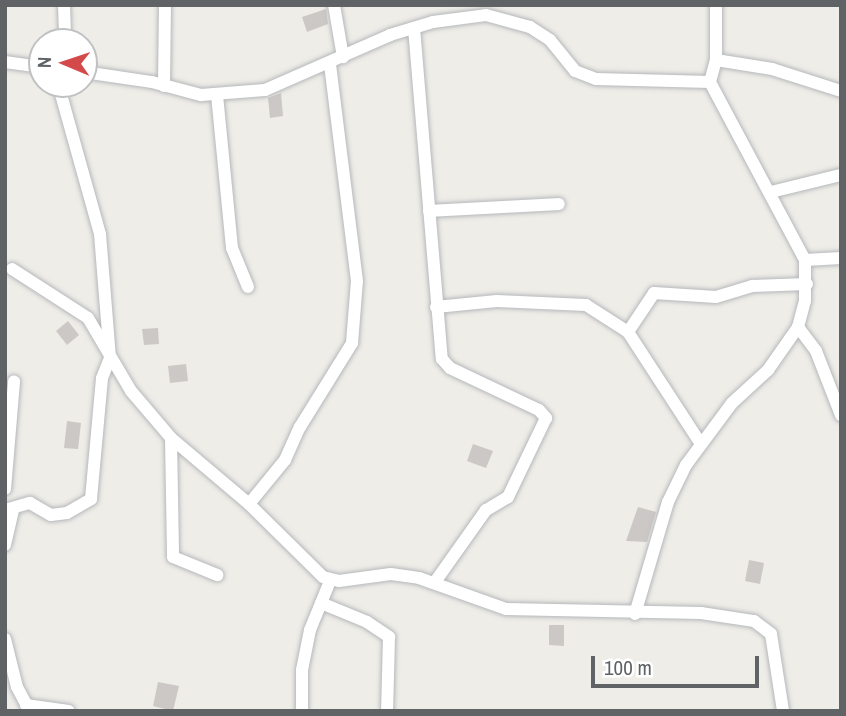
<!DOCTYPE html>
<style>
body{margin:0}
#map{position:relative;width:846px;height:716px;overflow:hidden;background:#efede8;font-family:"Archivo Narrow",sans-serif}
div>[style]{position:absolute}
.building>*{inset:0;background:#cbc8c5}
.roads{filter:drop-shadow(0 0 2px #b5b8bb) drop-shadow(0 0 2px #b5b8bb)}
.street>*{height:12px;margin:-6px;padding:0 6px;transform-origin:6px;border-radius:6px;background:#fff}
span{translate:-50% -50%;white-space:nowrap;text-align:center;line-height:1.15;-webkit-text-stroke:6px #fff;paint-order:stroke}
.frame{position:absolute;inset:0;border:7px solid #606366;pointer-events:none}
.north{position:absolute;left:28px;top:28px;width:70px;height:70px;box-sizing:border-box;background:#fff;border:2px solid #bfc1c2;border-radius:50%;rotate:272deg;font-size:19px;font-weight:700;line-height:28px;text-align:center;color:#606366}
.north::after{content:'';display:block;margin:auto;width:24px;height:32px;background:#d44a4b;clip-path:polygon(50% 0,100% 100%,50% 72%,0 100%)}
.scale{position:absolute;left:591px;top:656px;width:168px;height:32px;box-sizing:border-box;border:4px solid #606366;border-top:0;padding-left:9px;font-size:21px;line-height:24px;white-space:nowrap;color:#606366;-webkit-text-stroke:5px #fff;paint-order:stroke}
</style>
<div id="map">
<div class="building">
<i style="clip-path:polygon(326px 9px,328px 24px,307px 32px,302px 17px)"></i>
<i style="clip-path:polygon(281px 93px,283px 116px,270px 118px,268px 98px)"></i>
<i style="clip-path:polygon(68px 321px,79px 335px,67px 345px,56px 331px)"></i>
<i style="clip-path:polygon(158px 328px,159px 344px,144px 345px,142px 329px)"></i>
<i style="clip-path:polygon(186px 364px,188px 381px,170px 383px,168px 366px)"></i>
<i style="clip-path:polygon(67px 421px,81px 423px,78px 449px,64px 448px)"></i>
<i style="clip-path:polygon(473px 444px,493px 451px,486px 468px,467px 461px)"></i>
<i style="clip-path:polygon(638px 507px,656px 512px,647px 542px,626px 541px)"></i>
<i style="clip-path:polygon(749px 560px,764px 563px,760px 584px,745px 581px)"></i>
<i style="clip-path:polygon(549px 625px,564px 625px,564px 646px,549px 645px)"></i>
<i style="clip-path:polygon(158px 682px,179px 686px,173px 711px,153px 706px)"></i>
</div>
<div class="roads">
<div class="street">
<i style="left:64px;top:5px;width:37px;rotate:88deg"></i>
<i style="left:334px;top:5px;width:53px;rotate:80.2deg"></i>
<i style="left:414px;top:28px;width:332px;rotate:85.2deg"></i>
<i style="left:442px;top:359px;width:12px;rotate:48deg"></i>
<i style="left:450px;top:368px;width:98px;rotate:25.3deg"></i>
<i style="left:539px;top:410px;width:11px;rotate:49deg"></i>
<i style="left:546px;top:418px;width:88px;rotate:115.7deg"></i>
<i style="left:508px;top:497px;width:26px;rotate:149deg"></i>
<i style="left:486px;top:510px;width:88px;rotate:125.3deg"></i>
<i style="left:716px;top:60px;width:57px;rotate:9.1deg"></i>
<i style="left:772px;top:69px;width:72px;rotate:17.7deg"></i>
<i style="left:5px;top:62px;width:37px;rotate:8deg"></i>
<i style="left:84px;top:72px;width:69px;rotate:8.4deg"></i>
<i style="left:152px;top:82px;width:51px;rotate:14.9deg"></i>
<i style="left:201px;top:95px;width:64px;rotate:-4.5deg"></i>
<i style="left:265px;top:90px;width:137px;rotate:-23.7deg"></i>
<i style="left:390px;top:35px;width:45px;rotate:-16.8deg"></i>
<i style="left:433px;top:22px;width:53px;rotate:-7.5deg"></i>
<i style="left:486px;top:15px;width:46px;rotate:15.3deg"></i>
<i style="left:530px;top:27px;width:24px;rotate:33deg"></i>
<i style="left:550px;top:40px;width:40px;rotate:51deg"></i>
<i style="left:575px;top:71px;width:22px;rotate:21deg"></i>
<i style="left:596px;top:79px;width:114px;rotate:1.5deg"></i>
<i style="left:164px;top:86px;width:81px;rotate:-89.3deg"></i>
<i style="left:217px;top:95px;width:154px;rotate:84.4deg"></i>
<i style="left:232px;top:248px;width:42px;rotate:67.7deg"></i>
<i style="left:771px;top:192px;width:72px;rotate:-13.7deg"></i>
<i style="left:429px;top:211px;width:130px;rotate:-3.1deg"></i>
<i style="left:805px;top:260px;width:36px;rotate:-3deg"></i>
<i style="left:12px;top:269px;width:90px;rotate:32.8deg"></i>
<i style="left:88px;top:318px;width:85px;rotate:59.5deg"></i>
<i style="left:131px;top:391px;width:62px;rotate:49.6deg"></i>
<i style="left:171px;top:438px;width:102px;rotate:40.2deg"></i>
<i style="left:249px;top:504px;width:104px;rotate:44.6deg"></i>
<i style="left:323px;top:577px;width:16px;rotate:14deg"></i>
<i style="left:339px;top:581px;width:52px;rotate:-7.7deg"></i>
<i style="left:391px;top:574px;width:28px;rotate:8deg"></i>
<i style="left:419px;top:578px;width:92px;rotate:19.6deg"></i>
<i style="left:506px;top:609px;width:195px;rotate:1.2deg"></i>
<i style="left:701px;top:613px;width:54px;rotate:8.6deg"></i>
<i style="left:754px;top:621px;width:21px;rotate:37deg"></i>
<i style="left:771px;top:634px;width:78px;rotate:81.1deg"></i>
<i style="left:436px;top:307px;width:61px;rotate:-5.6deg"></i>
<i style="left:497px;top:301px;width:89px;rotate:2.6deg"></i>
<i style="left:586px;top:305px;width:50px;rotate:32.7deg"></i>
<i style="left:628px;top:332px;width:130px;rotate:56.9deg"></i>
<i style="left:798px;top:327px;width:30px;rotate:53deg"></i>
<i style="left:816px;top:351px;width:69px;rotate:68.7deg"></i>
<i style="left:628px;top:332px;width:47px;rotate:-56.3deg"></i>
<i style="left:654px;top:293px;width:62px;rotate:3.7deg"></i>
<i style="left:716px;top:297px;width:38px;rotate:-17deg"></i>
<i style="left:752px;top:286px;width:55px;rotate:-2.1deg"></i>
<i style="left:171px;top:438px;width:119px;rotate:89deg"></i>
<i style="left:173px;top:557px;width:48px;rotate:22.2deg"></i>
<i style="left:5px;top:489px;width:108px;rotate:-85.2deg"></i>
<i style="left:249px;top:504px;width:57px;rotate:-50.7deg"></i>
<i style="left:285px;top:460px;width:36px;rotate:-66deg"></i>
<i style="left:300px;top:427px;width:99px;rotate:-58.2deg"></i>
<i style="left:352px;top:343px;width:62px;rotate:-85.4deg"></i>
<i style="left:357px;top:281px;width:220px;rotate:-97.1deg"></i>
<i style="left:5px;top:510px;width:26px;rotate:-16deg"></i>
<i style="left:30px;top:503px;width:24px;rotate:30deg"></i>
<i style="left:51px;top:515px;width:16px;rotate:-7deg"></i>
<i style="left:67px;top:513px;width:28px;rotate:-30deg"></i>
<i style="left:91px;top:499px;width:121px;rotate:-84.8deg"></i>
<i style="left:102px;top:378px;width:22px;rotate:-68deg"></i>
<i style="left:110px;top:358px;width:124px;rotate:-94.6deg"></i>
<i style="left:100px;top:234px;width:156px;rotate:-105.6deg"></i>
<i style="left:5px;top:545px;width:36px;rotate:-77deg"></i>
<i style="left:321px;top:603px;width:50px;rotate:22.4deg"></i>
<i style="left:367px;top:622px;width:27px;rotate:34deg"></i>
<i style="left:389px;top:637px;width:74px;rotate:91.5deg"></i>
<i style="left:635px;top:614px;width:117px;rotate:-73.6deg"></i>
<i style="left:668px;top:502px;width:41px;rotate:-64.1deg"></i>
<i style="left:686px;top:465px;width:77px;rotate:-53.4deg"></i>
<i style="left:732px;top:403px;width:49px;rotate:-42.5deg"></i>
<i style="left:768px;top:370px;width:52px;rotate:-55.1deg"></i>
<i style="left:798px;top:327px;width:27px;rotate:-75deg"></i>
<i style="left:805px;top:301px;width:41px;rotate:-90deg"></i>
<i style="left:805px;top:260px;width:202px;rotate:-118.1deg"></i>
<i style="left:710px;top:82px;width:23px;rotate:-75deg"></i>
<i style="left:716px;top:60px;width:55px;rotate:-90deg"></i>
<i style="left:5px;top:639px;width:49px;rotate:76deg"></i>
<i style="left:17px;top:687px;width:27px;rotate:62deg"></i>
<i style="left:26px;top:705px;width:43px;rotate:7.9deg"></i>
<i style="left:302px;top:711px;width:41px;rotate:-90deg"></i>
<i style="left:302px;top:670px;width:41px;rotate:-78.7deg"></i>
<i style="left:310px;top:630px;width:53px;rotate:-67.8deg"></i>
</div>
</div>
<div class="frame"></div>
<div class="north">N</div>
<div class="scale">100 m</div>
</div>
